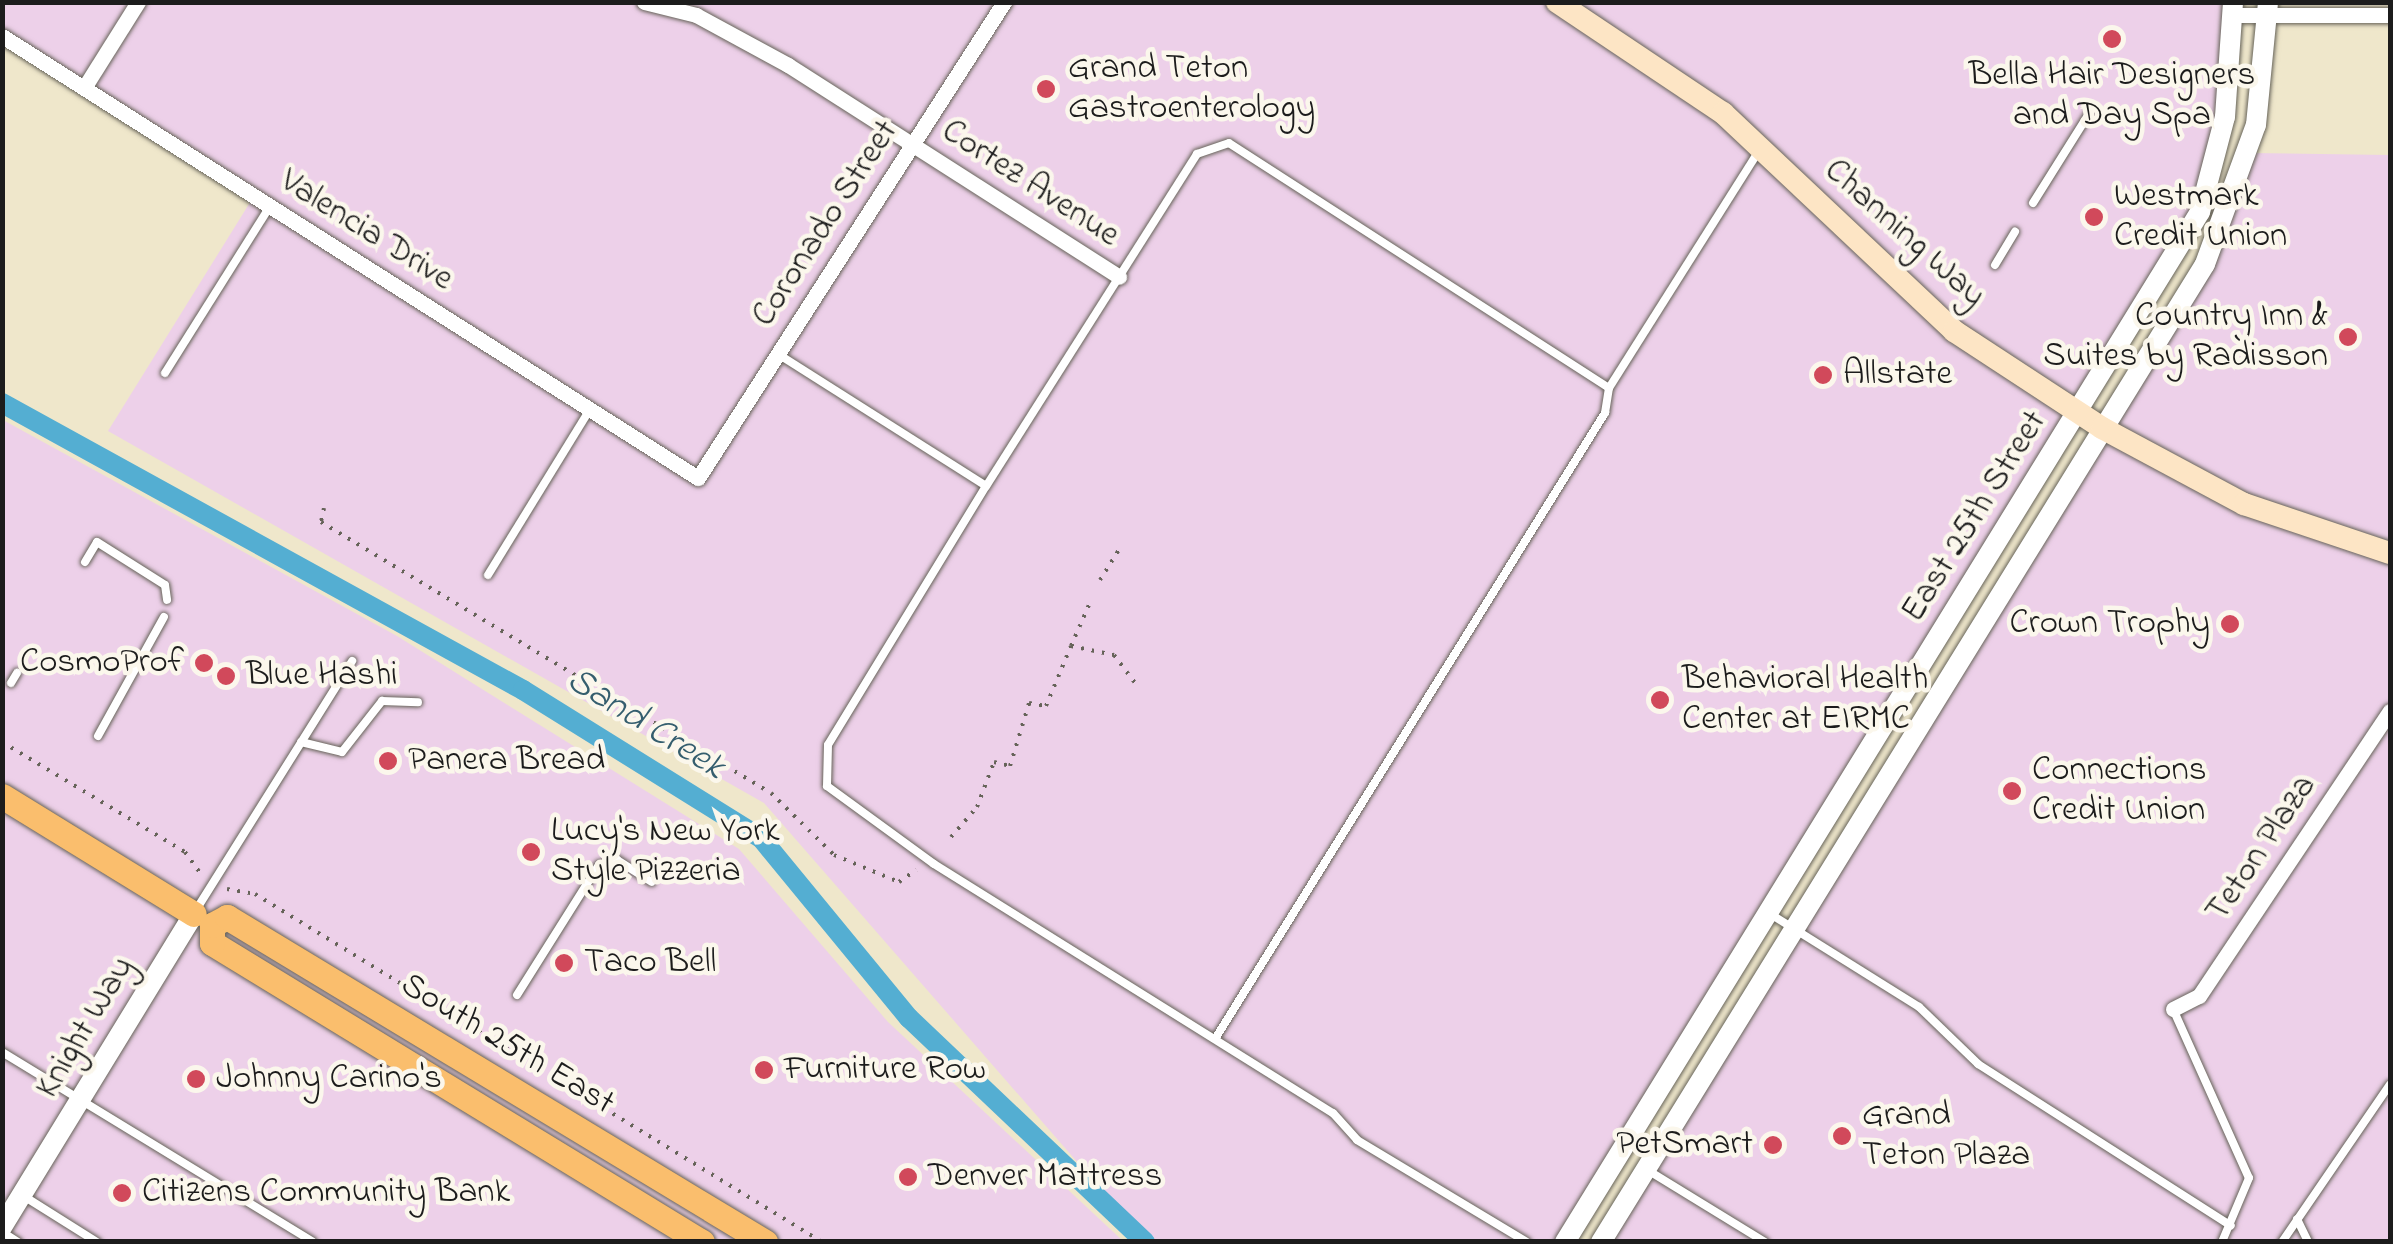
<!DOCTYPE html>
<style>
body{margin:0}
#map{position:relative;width:2393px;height:1244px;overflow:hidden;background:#efe7cb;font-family:"Indie Flower",sans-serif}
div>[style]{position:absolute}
.built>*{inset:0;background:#edd0e9}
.canal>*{height:20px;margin:-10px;padding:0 10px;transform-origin:10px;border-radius:10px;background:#54aed2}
.path>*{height:4px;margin-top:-2px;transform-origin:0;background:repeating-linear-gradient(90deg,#666359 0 2.5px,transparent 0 10.5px)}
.roads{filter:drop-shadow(0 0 2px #666359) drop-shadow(0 0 2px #666359)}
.service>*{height:8px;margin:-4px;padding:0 4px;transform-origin:4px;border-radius:4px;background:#fff}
.minor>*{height:15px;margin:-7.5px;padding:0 7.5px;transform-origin:7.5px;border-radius:7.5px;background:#fff}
.tertiary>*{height:20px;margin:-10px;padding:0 10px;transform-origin:10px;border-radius:10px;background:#fff}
.secondary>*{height:22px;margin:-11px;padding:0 11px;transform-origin:11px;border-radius:11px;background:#fde5c5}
.primary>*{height:25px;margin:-12.5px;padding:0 12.5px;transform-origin:12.5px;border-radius:12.5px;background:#fabe6d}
.dots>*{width:28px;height:28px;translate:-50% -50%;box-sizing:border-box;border:5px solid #fbf7ec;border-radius:50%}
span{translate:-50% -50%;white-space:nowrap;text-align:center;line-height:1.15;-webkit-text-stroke:9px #fbf7ec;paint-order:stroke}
.poi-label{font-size:35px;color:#1c1c1c}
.left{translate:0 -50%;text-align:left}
.right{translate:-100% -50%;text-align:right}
.street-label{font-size:35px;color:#1c1c1c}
.water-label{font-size:38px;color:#355e6e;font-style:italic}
.frame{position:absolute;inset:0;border:5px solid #1c1c1c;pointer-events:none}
</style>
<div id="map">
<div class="built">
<i style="clip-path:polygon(2px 3px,1964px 4px,2233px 3px,2200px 212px,1565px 1241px,1147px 1242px,764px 803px,108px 431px,254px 196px,3px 36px)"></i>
<i style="clip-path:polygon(2248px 153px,2390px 155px,2390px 1241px,1601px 1242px,2205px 264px)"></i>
<i style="clip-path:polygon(3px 420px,397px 636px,739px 849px,888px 1022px,1123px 1241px,3px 1242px)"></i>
</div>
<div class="canal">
<i style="left:2px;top:403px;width:595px;rotate:28.85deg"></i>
<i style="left:523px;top:690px;width:280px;rotate:31.9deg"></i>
<i style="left:761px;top:838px;width:233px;rotate:50.6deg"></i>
<i style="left:909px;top:1018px;width:325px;rotate:43.5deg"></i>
</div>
<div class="path">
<i style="left:324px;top:508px;width:14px;rotate:102deg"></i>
<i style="left:321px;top:522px;width:525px;rotate:31.06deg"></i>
<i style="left:771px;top:793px;width:88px;rotate:44.5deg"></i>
<i style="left:834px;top:855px;width:70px;rotate:22.6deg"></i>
<i style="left:899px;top:882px;width:21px;rotate:-35deg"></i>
<i style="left:1100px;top:580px;width:40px;rotate:-58deg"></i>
<i style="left:1071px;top:646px;width:52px;rotate:-66.4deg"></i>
<i style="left:2px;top:742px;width:214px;rotate:31deg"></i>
<i style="left:185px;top:852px;width:27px;rotate:54deg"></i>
<i style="left:951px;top:837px;width:40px;rotate:-49deg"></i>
<i style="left:977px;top:807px;width:48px;rotate:-69.3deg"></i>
<i style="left:994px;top:762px;width:16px;rotate:14deg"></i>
<i style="left:1010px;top:766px;width:66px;rotate:-73.2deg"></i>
<i style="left:1029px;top:703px;width:17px;rotate:10deg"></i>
<i style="left:1046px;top:706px;width:65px;rotate:-67.4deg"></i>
<i style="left:1071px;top:646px;width:44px;rotate:11.8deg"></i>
<i style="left:1114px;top:655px;width:36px;rotate:53deg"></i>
<i style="left:227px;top:889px;width:28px;rotate:10deg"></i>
<i style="left:255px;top:894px;width:665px;rotate:31.54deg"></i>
</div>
<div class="roads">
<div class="service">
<i style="left:2033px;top:203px;width:107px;rotate:-57.9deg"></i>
<i style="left:1995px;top:265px;width:39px;rotate:-59deg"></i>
<i style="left:778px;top:354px;width:246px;rotate:32.4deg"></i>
<i style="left:165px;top:373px;width:197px;rotate:-57.8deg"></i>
<i style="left:1609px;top:388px;width:280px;rotate:-57.7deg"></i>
<i style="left:85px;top:562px;width:23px;rotate:-59deg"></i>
<i style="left:97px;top:542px;width:80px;rotate:32.3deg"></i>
<i style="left:165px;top:585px;width:15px;rotate:82deg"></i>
<i style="left:488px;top:575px;width:195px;rotate:-58.4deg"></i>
<i style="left:11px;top:683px;width:12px;rotate:-59deg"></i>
<i style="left:98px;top:736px;width:136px;rotate:-61deg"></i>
<i style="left:301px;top:742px;width:42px;rotate:13.7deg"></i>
<i style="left:342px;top:752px;width:65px;rotate:-51.9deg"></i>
<i style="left:382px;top:701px;width:36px;rotate:2deg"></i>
<i style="left:196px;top:910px;width:294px;rotate:-57.9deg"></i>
<i style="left:1772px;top:915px;width:173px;rotate:32deg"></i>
<i style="left:1919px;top:1007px;width:82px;rotate:44deg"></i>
<i style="left:1978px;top:1064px;width:300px;rotate:32.6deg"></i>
<i style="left:517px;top:995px;width:154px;rotate:-57.8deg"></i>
<i style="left:599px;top:865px;width:19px;rotate:-16deg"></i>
<i style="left:617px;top:860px;width:41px;rotate:32.2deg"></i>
<i style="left:2173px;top:1009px;width:185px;rotate:65.8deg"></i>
<i style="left:2249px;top:1178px;width:69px;rotate:112.9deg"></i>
<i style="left:1215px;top:1039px;width:738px;rotate:-58.08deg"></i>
<i style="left:1605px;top:413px;width:25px;rotate:-81deg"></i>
<i style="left:1609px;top:388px;width:452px;rotate:-147.2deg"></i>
<i style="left:1229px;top:143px;width:34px;rotate:161deg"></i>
<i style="left:1197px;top:154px;width:393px;rotate:122.4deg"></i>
<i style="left:986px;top:486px;width:303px;rotate:121.4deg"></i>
<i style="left:828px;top:745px;width:41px;rotate:91.4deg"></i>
<i style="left:827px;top:786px;width:132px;rotate:36.1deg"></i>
<i style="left:934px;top:864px;width:470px;rotate:32deg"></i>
<i style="left:1333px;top:1113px;width:36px;rotate:48deg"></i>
<i style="left:1357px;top:1140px;width:198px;rotate:31deg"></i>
<i style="left:2px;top:1052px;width:364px;rotate:31.4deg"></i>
<i style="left:1649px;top:1171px;width:136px;rotate:31.5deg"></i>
<i style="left:22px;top:1195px;width:89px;rotate:32.1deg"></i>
<i style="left:2297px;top:1219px;width:25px;rotate:64deg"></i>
<i style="left:2px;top:1232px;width:19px;rotate:32deg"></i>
<i style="left:2282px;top:1242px;width:191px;rotate:-55.6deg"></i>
</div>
<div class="minor">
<i style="left:644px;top:2px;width:54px;rotate:14deg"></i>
<i style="left:696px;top:15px;width:105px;rotate:28.5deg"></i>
<i style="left:788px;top:65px;width:393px;rotate:32.6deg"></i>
<i style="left:2233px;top:15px;width:157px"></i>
<i style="left:2px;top:36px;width:824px;rotate:32.42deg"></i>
<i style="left:698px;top:478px;width:566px;rotate:-57.26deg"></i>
<i style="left:84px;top:88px;width:102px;rotate:-57.9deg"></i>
<i style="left:2173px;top:1009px;width:29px;rotate:-27deg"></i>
<i style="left:2199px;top:996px;width:343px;rotate:-56.2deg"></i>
</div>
<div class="tertiary">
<i style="left:2px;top:1227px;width:367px;rotate:-58.5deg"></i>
<i style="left:1565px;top:1242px;width:1210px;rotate:-58.35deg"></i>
<i style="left:2200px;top:212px;width:98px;rotate:-75.3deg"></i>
<i style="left:2225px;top:117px;width:115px;rotate:-86deg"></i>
<i style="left:1601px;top:1242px;width:1149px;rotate:-58.3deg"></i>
<i style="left:2205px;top:264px;width:148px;rotate:-69.9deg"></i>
<i style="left:2256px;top:125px;width:124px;rotate:-84.4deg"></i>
</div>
<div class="secondary">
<i style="left:1557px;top:2px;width:200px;rotate:33.8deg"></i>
<i style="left:1723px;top:113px;width:318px;rotate:43.3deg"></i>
<i style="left:1954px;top:331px;width:177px;rotate:33.2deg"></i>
<i style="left:2102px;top:428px;width:161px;rotate:28.2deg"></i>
<i style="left:2244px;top:504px;width:154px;rotate:18.6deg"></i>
</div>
<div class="primary">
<i style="left:2px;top:796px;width:225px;rotate:31.6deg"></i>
<i style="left:702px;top:1242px;width:574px;rotate:-148.61deg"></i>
<i style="left:212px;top:943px;width:18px;rotate:-90deg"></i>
<i style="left:212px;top:925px;width:17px;rotate:-28deg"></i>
<i style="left:227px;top:917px;width:629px;rotate:31.14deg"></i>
</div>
</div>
<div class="dots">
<i style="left:2112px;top:39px;background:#d1495b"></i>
<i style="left:1046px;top:89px;background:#d1495b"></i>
<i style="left:2094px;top:217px;background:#d1495b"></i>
<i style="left:2348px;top:337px;background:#d1495b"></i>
<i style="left:1823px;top:375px;background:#d1495b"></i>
<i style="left:2230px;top:624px;background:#d1495b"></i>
<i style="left:204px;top:663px;background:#d1495b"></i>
<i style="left:226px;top:676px;background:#d1495b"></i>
<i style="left:1660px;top:700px;background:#d1495b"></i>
<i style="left:388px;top:761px;background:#d1495b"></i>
<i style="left:2012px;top:791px;background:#d1495b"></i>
<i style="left:531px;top:852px;background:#d1495b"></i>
<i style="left:564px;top:963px;background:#d1495b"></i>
<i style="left:764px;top:1070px;background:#d1495b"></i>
<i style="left:196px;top:1079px;background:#d1495b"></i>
<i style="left:1842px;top:1136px;background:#d1495b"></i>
<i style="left:1773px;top:1145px;background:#d1495b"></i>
<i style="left:908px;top:1177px;background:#d1495b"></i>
<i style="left:122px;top:1193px;background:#d1495b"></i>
</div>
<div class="poi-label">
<span class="left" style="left:1068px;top:89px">Grand Teton<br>Gastroenterology</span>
<span style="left:2112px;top:96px">Bella Hair Designers<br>and Day Spa</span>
<span class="left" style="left:2114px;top:217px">Westmark<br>Credit Union</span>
<span class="right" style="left:2328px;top:337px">Country Inn &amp;<br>Suites by Radisson</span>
<span class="left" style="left:1843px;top:375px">Allstate</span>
<span class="right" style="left:2210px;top:624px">Crown Trophy</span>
<span class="right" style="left:184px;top:663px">CosmoProf</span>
<span class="left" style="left:246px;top:676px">Blue Hashi</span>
<span class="left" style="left:1682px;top:700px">Behavioral Health<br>Center at EIRMC</span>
<span class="left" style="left:408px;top:761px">Panera Bread</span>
<span class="left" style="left:2032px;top:791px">Connections<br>Credit Union</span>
<span class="left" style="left:551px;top:852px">Lucy's New York<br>Style Pizzeria</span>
<span class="left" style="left:584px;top:963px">Taco Bell</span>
<span class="left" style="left:784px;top:1070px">Furniture Row</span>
<span class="left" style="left:216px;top:1079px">Johnny Carino's</span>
<span class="left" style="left:1862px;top:1136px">Grand<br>Teton Plaza</span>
<span class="right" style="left:1753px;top:1145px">PetSmart</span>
<span class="left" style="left:928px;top:1177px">Denver Mattress</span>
<span class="left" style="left:142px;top:1193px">Citizens Community Bank</span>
</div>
<div class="street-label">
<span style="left:1030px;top:184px;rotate:33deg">Cortez Avenue</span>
<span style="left:826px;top:224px;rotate:-57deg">Coronado Street</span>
<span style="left:366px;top:231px;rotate:32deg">Valencia Drive</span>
<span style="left:1904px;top:234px;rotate:42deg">Channing Way</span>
<span style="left:1975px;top:517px;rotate:-58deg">East 25th Street</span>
<span style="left:2262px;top:849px;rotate:-56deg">Teton Plaza</span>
<span style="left:86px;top:1028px;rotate:-59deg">Knight Way</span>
<span style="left:507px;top:1045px;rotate:31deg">South 25th East</span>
</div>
<div class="water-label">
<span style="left:645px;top:725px;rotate:32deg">Sand Creek</span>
</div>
<div class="frame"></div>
</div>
